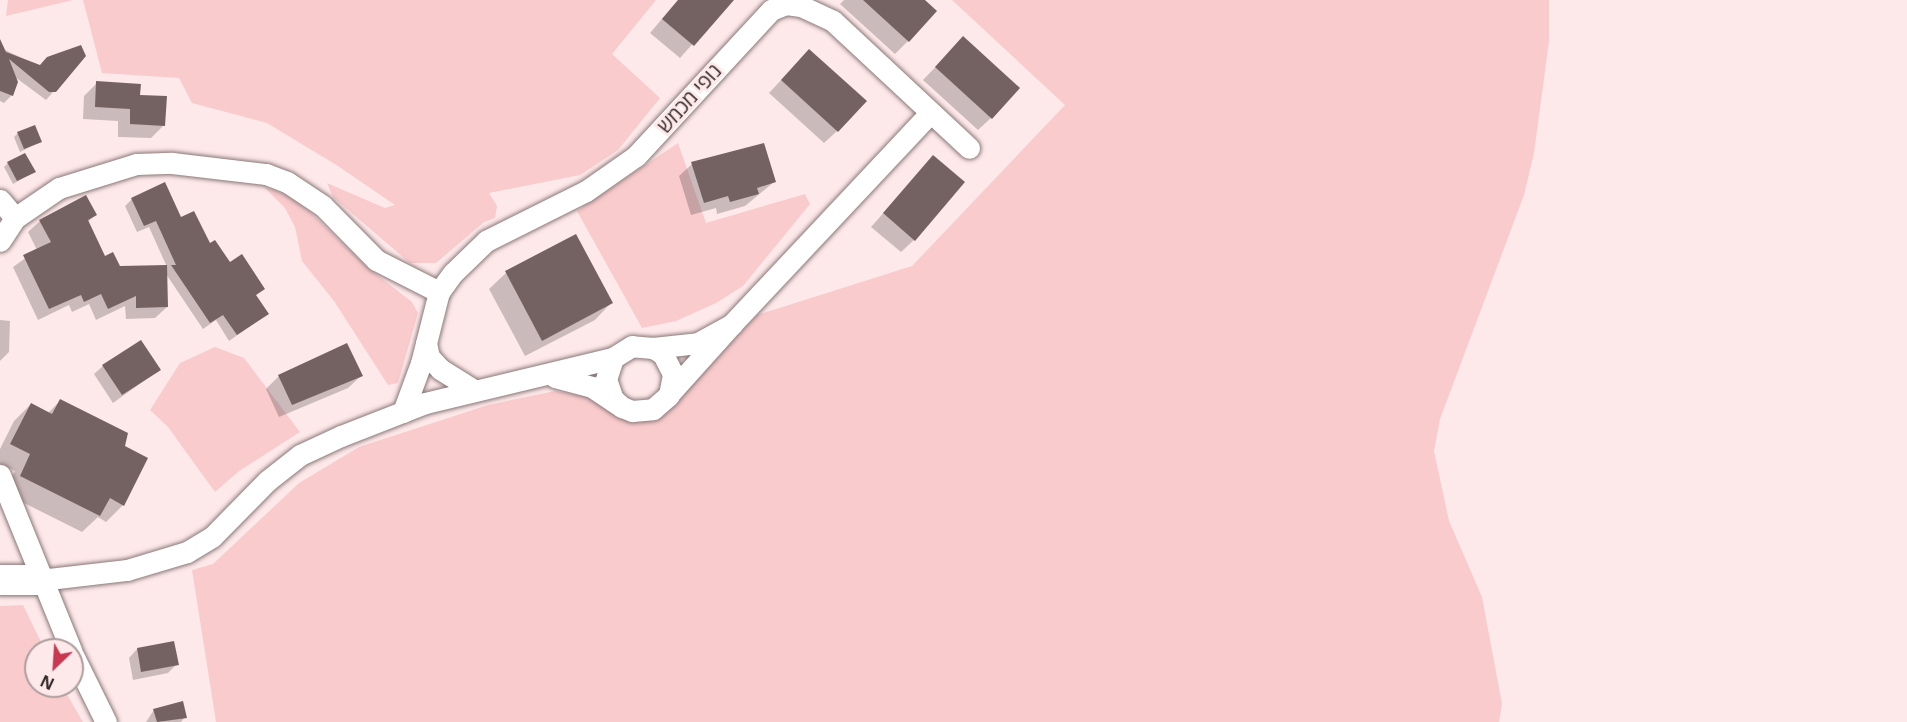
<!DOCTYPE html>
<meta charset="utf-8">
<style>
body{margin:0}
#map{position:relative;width:1907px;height:722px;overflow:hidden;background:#fee9ea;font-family:"Open Sans",Heebo,sans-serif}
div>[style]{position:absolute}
.green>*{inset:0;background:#f9cbcd}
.shadow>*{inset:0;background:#0003}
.building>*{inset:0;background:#746262}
.roads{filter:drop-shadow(0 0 2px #8a7778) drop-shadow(0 0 2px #8a7778)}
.street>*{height:21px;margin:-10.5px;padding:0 10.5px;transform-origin:10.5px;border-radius:10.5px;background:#fff}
.secondary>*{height:30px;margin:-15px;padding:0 15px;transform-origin:15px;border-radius:15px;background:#fff}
span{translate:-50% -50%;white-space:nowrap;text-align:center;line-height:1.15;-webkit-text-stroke:6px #fee9ea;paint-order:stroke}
.street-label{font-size:20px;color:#322a2a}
.north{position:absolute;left:24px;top:638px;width:60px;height:60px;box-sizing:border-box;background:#fee9ea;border:2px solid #ac9d9d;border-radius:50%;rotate:205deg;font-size:16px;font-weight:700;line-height:24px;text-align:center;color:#322a2a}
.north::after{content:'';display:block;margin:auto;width:21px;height:27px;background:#c83851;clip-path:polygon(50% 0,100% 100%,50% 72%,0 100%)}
</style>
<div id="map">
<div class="green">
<i style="clip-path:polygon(8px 0,73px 0,6px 16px)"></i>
<i style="clip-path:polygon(83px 0,656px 0,612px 54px,660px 98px,618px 150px,580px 175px,489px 193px,497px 206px,495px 218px,484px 222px,436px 263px,410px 263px,333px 197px,327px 183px,385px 208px,395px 205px,338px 166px,267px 123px,192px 103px,179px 78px,102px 73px)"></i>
<i style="clip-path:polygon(952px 0,1549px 0,1549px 41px,1534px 153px,1524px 195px,1440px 419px,1434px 451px,1449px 521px,1482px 597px,1502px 704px,1499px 722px,216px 722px,192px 570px,213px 564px,299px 483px,359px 447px,488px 405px,555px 391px,597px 398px,613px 411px,677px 401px,757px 315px,912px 266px,1065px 105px)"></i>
<i style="clip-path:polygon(678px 143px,706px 223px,805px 194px,810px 204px,743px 286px,716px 303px,676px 321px,642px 328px,577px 211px)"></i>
<i style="clip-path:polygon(264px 187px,289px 196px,309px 211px,367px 267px,412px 302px,418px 313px,398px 383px,388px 385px,334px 301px,302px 261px,295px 227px,285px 208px)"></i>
<i style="clip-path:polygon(215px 347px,244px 358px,300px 432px,239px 471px,215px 492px,168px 427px,150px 410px,180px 363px)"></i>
<i style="clip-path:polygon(23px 605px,45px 650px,36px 650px,36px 686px,62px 686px,83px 722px,0 722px,0 606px)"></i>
</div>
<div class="shadow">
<i style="clip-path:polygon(678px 0,732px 0,680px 58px,650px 33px)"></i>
<i style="clip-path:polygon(844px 0,923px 0,908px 41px,895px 54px,840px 4px)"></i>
<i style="clip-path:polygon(5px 50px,39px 66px,54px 91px,46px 100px,15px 77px,12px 95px,4px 103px,0 101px,0 55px)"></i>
<i style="clip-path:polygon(951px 51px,991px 118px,978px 130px,923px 80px)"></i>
<i style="clip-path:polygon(797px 63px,837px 131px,824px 143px,769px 93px)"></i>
<i style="clip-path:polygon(97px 83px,138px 96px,163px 126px,151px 138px,118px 137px,118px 121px,83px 119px,84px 96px)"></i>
<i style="clip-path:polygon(18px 133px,40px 142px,20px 152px,14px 137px)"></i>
<i style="clip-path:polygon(933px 157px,914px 240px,901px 252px,871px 227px)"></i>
<i style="clip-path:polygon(8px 163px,34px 172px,13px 184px,4px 167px)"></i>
<i style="clip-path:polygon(692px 164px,774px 182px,745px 206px,717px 214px,716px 208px,691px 215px,679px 176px)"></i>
<i style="clip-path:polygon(132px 199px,180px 219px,229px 264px,263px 288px,255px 296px,267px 314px,229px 341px,216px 320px,203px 329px,166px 274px,167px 307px,155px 318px,126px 319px,125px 306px,96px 320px,89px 304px,72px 312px,69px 305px,38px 320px,13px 267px,37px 250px,28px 232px,40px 221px,95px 215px,87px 223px,104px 258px,119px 268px,167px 267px,149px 227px,137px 232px,125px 206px)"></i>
<i style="clip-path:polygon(506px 273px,611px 303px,595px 320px,525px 356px,489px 289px)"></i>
<i style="clip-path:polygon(0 320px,10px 321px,9px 352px,0 361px)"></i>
<i style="clip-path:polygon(103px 366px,159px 370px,113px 403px,94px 374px)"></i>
<i style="clip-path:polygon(279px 376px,361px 376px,348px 388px,279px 417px,266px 389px)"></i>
<i style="clip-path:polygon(60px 401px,123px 447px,123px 505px,106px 522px,98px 517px,82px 532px,4px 493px,15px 471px,0 464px,0 449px,14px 421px,31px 404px,48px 413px)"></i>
<i style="clip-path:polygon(137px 649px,177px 664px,168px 673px,133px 680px,129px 658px)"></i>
<i style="clip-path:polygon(154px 710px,185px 717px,181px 722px,146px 722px)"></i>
</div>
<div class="building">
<i style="clip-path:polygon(678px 0,734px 0,694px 46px,662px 19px)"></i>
<i style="clip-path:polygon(863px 0,925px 0,937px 11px,909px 42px)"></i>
<i style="clip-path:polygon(963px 36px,1020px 88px,992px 119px,935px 67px)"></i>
<i style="clip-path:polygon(0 39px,6px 52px,40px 65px,47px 57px,81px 45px,86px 56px,56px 92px,49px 92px,9px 59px,18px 82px,13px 96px,0 91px)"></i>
<i style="clip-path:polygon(809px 49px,867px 101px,838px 132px,781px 80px)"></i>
<i style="clip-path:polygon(96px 81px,141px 84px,140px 95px,167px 96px,165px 126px,130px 124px,130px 109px,95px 107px)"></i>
<i style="clip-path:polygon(35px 125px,42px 142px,24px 149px,17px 132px)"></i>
<i style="clip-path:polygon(764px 143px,776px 182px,757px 188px,759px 194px,730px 202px,728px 196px,704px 203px,691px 162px)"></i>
<i style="clip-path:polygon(25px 153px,36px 172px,17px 181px,7px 162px)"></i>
<i style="clip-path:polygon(933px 155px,965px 182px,915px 241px,883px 213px)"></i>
<i style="clip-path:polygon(165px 182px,181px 217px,194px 211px,210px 243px,215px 240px,230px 262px,242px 254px,265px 289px,256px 295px,269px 314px,237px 335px,223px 315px,210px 323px,171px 265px,176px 265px,156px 221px,144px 226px,131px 198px)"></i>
<i style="clip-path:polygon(86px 195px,97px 215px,88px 220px,105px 256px,113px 252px,120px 266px,167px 265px,168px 307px,136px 308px,136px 296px,108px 309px,101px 294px,84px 302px,81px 295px,49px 309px,23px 255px,51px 242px,39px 220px)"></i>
<i style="clip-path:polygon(576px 234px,613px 303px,542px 341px,505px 271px)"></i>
<i style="clip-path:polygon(141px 340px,161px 370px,122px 395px,102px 365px)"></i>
<i style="clip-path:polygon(347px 343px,363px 376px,292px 405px,278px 375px)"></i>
<i style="clip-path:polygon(60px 399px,128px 433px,125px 446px,148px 458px,124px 506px,110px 498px,100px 516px,20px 476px,30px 454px,10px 444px,31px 403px,52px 414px)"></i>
<i style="clip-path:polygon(174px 641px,179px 665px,141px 672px,137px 648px)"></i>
<i style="clip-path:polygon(183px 701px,187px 718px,157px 722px,153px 709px)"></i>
</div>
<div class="roads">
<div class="street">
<i style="left:0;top:200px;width:23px;rotate:50deg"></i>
<i style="left:15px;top:218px;width:27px;rotate:123deg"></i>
<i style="left:15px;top:218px;width:53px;rotate:-34.3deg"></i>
<i style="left:59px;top:188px;width:81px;rotate:-17.3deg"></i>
<i style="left:136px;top:164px;width:36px;rotate:-2deg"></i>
<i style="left:172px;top:163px;width:95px;rotate:6.7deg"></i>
<i style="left:266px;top:174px;width:22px;rotate:21deg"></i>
<i style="left:287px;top:182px;width:43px;rotate:33.7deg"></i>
<i style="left:323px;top:206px;width:76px;rotate:45.5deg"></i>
<i style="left:376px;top:260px;width:71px;rotate:26.9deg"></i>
<i style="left:732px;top:324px;width:289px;rotate:-46.8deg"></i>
<i style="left:426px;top:343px;width:14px;rotate:78deg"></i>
<i style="left:429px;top:357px;width:16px;rotate:47deg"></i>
<i style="left:440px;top:369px;width:40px;rotate:32deg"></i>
<i style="left:653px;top:348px;width:45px;rotate:-6.3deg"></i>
<i style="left:698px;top:343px;width:39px;rotate:-29deg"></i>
<i style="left:732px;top:324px;width:94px;rotate:132deg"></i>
<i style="left:555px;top:377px;width:38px;rotate:15deg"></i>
<i style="left:592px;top:387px;width:36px;rotate:34deg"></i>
<i style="left:622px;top:407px;width:11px;rotate:22deg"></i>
<i style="left:632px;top:411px;width:21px;rotate:-5deg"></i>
<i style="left:653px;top:409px;width:21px;rotate:-41deg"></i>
<i style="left:669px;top:395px;width:21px;rotate:-79deg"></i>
<i style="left:673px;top:374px;width:22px;rotate:-117deg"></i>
<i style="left:663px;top:354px;width:12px;rotate:-149deg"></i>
<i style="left:653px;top:348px;width:21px;rotate:-175deg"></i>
<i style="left:632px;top:346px;width:22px;rotate:148deg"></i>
<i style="left:613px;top:358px;width:22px;rotate:108deg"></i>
<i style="left:606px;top:379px;width:21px;rotate:71deg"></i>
<i style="left:613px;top:399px;width:12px;rotate:42deg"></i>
<i style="left:403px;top:412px;width:52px;rotate:-69.8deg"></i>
<i style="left:421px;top:363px;width:73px;rotate:-75.8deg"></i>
<i style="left:439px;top:292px;width:24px;rotate:-54deg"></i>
<i style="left:453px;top:273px;width:46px;rotate:-44.1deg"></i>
<i style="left:486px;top:241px;width:112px;rotate:-26.6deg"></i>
<i style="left:586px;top:191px;width:61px;rotate:-35deg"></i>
<i style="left:636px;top:156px;width:199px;rotate:-47.2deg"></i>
<i style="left:771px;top:10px;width:16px;rotate:-22deg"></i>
<i style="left:786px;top:4px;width:15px;rotate:8deg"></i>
<i style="left:801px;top:6px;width:35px;rotate:25deg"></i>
<i style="left:833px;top:21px;width:186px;rotate:43deg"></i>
<i style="left:0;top:475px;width:189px;rotate:67.9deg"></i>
<i style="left:40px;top:580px;width:88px;rotate:-6.6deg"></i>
<i style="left:127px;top:570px;width:63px;rotate:-16.7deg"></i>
<i style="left:187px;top:552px;width:29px;rotate:-31deg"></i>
<i style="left:212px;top:537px;width:78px;rotate:-45.5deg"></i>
<i style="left:267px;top:481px;width:42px;rotate:-38.2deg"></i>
<i style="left:300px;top:455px;width:45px;rotate:-24.9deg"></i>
<i style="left:341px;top:436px;width:90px;rotate:-21.4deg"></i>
<i style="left:425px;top:403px;width:193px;rotate:-13.5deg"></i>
<i style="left:72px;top:653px;width:77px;rotate:63.8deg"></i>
</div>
<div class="secondary">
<i style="left:0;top:580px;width:40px"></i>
</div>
</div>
<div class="street-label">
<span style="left:689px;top:98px;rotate:-48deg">נופי מכמש</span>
</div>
<div class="north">N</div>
</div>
